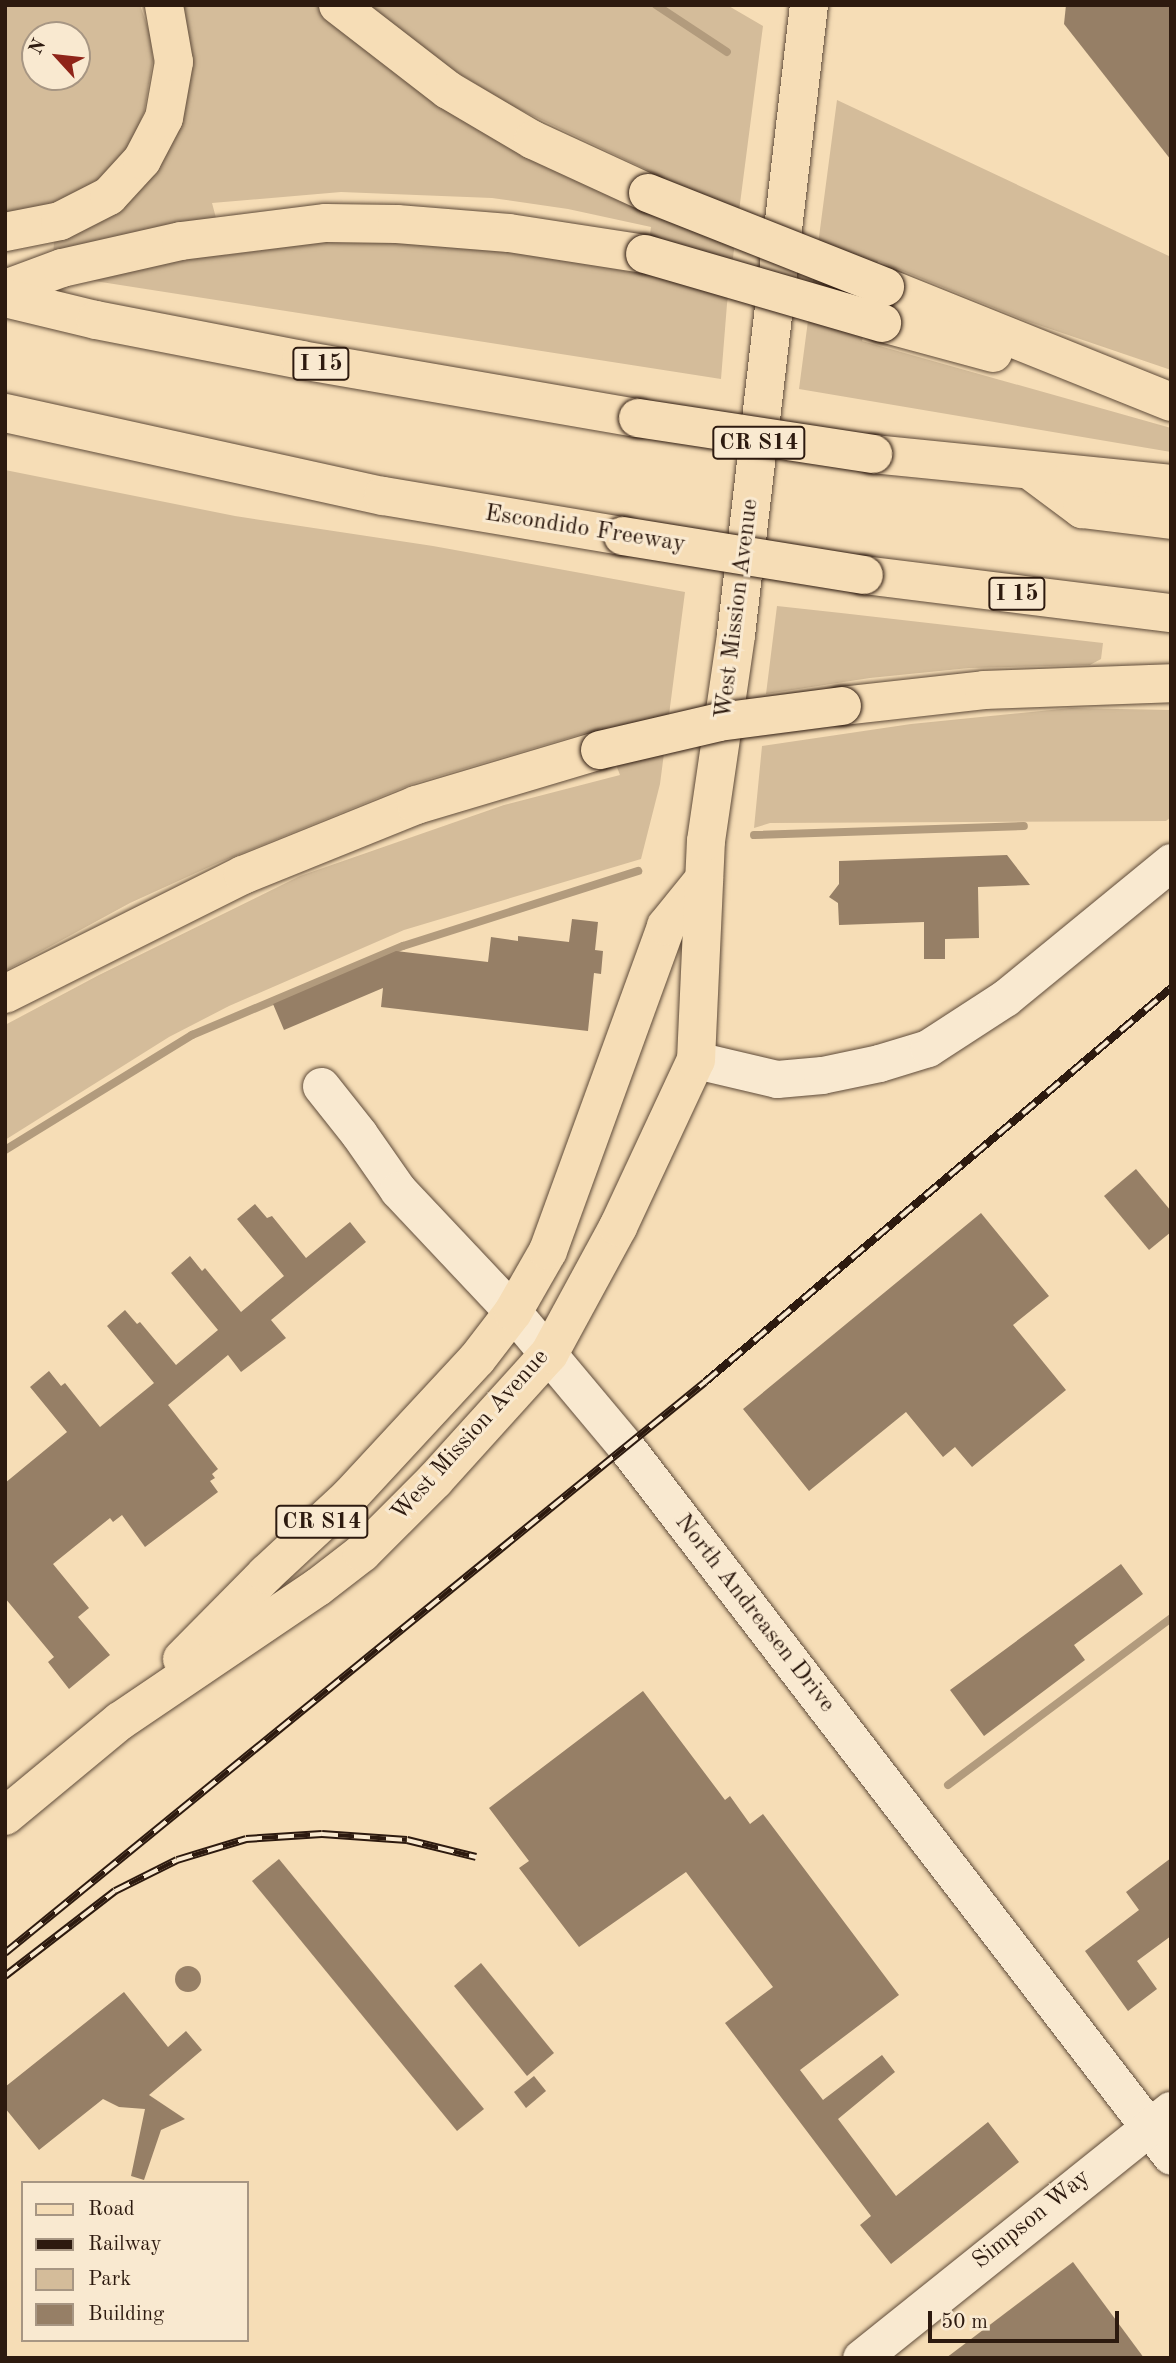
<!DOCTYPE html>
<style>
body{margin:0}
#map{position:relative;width:1176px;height:2363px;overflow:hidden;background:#f6ddb6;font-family:"Old Standard TT",serif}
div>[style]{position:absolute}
.green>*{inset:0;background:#d4bc9a}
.stream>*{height:8px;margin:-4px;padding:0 4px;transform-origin:4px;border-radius:4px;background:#b29b7d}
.building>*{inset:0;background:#967f66}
.round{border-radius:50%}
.roads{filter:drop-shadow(0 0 2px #5f4b39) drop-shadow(0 0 2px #5f4b39)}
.minor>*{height:37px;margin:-18.5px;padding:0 18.5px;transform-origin:18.5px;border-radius:18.5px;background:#f9e9d0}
.major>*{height:38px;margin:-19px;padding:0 19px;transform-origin:19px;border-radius:19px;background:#f6ddb6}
.highway>*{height:38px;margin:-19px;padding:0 19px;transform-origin:19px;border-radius:19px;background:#f6ddb6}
.rail>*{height:8px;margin-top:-4px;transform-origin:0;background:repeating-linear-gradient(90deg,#f9e9d0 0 16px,#2d1a0f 0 32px);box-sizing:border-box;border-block:2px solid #2d1a0f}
.bridges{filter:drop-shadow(0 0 2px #2d1a0f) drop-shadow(0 0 2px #2d1a0f)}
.highway-bridge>*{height:38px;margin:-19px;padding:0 19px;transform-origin:19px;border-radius:19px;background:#f6ddb6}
span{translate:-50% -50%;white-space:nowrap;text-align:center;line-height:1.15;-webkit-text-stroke:6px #f9e9d0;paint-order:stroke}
.shield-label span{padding:2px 5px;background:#f9e9d0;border:2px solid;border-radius:5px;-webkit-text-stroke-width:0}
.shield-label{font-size:23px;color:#2d1a0f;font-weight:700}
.street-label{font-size:24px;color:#2d1a0f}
.frame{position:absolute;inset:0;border:7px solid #2d1a0f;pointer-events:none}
.legend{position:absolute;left:21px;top:2181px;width:228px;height:161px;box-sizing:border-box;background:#f9e9d0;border:2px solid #a79683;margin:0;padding:9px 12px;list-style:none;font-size:21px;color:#2d1a0f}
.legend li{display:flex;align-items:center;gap:14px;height:35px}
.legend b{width:35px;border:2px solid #a79683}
.north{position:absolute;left:21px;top:21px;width:70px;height:70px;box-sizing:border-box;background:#f9e9d0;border:2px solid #a79683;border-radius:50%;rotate:297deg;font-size:19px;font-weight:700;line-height:28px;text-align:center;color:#2d1a0f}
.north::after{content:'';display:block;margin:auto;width:24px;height:32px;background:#8f2418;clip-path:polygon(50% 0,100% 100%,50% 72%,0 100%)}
.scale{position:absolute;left:928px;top:2311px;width:191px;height:32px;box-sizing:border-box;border:4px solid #2d1a0f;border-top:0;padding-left:9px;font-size:21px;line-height:24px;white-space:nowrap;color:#2d1a0f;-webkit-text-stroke:5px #f9e9d0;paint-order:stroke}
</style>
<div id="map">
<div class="green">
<i style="clip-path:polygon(evenodd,5px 5px,140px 5px,150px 34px,153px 60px,144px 112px,134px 137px,119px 161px,96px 185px,48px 207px,5px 213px,5px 5px,35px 35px,77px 35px,77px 77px,35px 77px,35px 35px)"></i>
<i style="clip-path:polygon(evenodd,177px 5px,320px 5px,654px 208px,658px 175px,512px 106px,445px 65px,367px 5px,727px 5px,763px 26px,727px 304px,721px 379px,69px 277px,53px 259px,54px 241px,142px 185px,177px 5px,341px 192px,492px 198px,568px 209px,651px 227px,644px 275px,511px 247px,340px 240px,226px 255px,212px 203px,341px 192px)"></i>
<i style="clip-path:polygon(837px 100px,1171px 257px,1171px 370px,1024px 320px,878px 261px,862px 341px,1171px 428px,1171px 452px,799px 389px)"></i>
<i style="clip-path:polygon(5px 470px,235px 516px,433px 546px,685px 592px,660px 784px,641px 859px,404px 930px,229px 1006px,169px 1037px,5px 1140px,5px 1025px,99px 975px,300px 876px,504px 805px,620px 775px,602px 728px,412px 784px,220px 862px,130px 903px,5px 971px)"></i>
<i style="clip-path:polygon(777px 606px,841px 613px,1103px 643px,1101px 659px,1090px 665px,969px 668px,870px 678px,766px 694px)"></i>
<i style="clip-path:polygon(1071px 708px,1171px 710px,1171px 817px,1166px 821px,770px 823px,754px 828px,762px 746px,911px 724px)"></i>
</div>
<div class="stream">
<i style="left:656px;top:5px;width:85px;rotate:33.5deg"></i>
<i style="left:754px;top:835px;width:270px;rotate:-1.9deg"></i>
<i style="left:5px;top:1150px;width:220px;rotate:-31.6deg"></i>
<i style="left:192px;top:1035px;width:229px;rotate:-22.9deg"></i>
<i style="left:403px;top:946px;width:247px;rotate:-17.7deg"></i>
<i style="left:948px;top:1785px;width:279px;rotate:-36.8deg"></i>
</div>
<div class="building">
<i style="clip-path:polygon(1066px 5px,1171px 5px,1171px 160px,1064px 24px)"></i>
<i style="clip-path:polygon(1007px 855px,1030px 885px,978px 887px,979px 938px,945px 939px,945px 959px,924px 959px,924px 922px,839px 925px,838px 903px,829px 897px,839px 884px,839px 861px)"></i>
<i style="clip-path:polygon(572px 919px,598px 922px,595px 950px,603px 951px,601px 974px,594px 973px,588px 1031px,381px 1007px,383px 988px,284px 1030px,273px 1004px,396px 951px,488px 962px,491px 937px,518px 941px,518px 936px,569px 942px)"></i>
<i style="clip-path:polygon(1136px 1169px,1171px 1211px,1171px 1232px,1149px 1250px,1104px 1196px)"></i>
<i style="clip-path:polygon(255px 1204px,267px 1218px,272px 1216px,306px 1258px,350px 1222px,366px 1242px,271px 1320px,286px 1338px,241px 1372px,228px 1355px,168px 1405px,218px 1469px,212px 1474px,215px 1478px,210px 1481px,218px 1492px,145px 1547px,122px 1515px,113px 1522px,110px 1518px,53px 1564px,89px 1608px,78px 1617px,110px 1655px,69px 1689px,48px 1662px,54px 1657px,5px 1598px,5px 1483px,67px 1432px,30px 1387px,49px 1371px,61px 1386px,65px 1383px,100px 1427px,154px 1383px,107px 1326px,125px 1310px,137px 1324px,140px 1322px,176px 1365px,218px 1330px,171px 1273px,190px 1256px,202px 1271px,205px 1268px,241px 1312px,284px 1276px,237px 1219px)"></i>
<i style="clip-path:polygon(981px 1213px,1049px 1296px,1013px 1325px,1066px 1390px,972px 1467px,955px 1447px,943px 1457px,906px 1412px,809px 1491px,743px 1409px)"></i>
<i style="clip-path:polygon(1121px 1564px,1143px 1594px,1074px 1645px,1085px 1660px,984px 1736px,950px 1690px)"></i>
<i style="clip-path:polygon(643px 1691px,725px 1800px,730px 1796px,750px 1824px,763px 1814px,899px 1995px,800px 2070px,823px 2100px,882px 2055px,895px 2072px,838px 2119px,896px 2196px,988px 2122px,1019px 2162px,891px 2264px,860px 2225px,871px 2216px,725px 2023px,773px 1987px,686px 1872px,579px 1947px,519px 1868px,529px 1861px,489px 1808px)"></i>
<i style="clip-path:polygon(1171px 1858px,1171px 1936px,1137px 1961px,1157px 1989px,1128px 2011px,1085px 1951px,1139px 1910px,1126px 1892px)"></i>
<i style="clip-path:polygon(279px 1859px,484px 2109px,457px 2131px,252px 1881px)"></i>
<i style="clip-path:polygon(481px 1963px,554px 2053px,527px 2076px,454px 1986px)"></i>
<i class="round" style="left:175px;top:1966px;width:26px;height:26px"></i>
<i style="clip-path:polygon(124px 1992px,168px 2047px,186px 2031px,202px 2050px,149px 2095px,185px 2119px,161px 2130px,144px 2180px,131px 2176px,145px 2109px,119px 2107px,103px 2099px,39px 2150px,5px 2108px,5px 2087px)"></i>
<i style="clip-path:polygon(534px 2076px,546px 2091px,526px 2108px,514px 2092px)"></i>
<i style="clip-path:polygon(1073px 2262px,1144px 2358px,946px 2358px)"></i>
</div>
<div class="roads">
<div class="minor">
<i style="left:696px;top:1060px;width:83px;rotate:13.2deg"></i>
<i style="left:777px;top:1079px;width:45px;rotate:-5.1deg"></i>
<i style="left:822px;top:1075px;width:58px;rotate:-11.9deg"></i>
<i style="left:879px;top:1063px;width:51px;rotate:-17deg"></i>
<i style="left:928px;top:1048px;width:92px;rotate:-33deg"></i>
<i style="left:1005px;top:998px;width:215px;rotate:-39.3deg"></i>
<i style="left:321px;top:1086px;width:61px;rotate:51.6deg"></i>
<i style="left:359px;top:1134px;width:68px;rotate:55.1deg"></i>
<i style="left:398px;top:1190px;width:168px;rotate:46.7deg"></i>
<i style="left:513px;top:1312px;width:176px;rotate:50.1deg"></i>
<i style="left:626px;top:1447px;width:894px;rotate:52.45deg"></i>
<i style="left:861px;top:2358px;width:397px;rotate:-38.7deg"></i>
</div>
<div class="major">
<i style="left:182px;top:1659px;width:120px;rotate:-45.3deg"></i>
<i style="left:266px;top:1574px;width:113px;rotate:-42.9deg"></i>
<i style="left:349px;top:1497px;width:188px;rotate:-47.2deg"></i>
<i style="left:477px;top:1359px;width:59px;rotate:-52.5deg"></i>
<i style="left:513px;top:1312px;width:70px;rotate:-60.2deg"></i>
<i style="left:548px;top:1251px;width:346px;rotate:-70deg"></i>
<i style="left:666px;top:926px;width:60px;rotate:-51deg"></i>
<i style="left:5px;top:1816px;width:149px;rotate:-39.6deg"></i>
<i style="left:120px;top:1721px;width:239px;rotate:-34.1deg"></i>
<i style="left:318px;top:1587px;width:56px;rotate:-37.7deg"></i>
<i style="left:362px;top:1553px;width:103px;rotate:-45deg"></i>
<i style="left:435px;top:1480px;width:170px;rotate:-47.9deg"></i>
<i style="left:549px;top:1354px;width:145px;rotate:-61.5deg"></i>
<i style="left:618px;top:1227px;width:184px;rotate:-65deg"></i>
<i style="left:696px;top:1060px;width:219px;rotate:-87.4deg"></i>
<i style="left:706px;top:841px;width:208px;rotate:-81.7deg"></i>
<i style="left:736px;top:635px;width:634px;rotate:-83.39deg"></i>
</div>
<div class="highway">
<i style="left:338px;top:5px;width:139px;rotate:37.7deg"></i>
<i style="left:448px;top:90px;width:99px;rotate:30.5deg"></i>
<i style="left:533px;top:140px;width:127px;rotate:24.7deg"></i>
<i style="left:5px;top:232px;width:56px;rotate:-11.3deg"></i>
<i style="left:60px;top:221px;width:55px;rotate:-27deg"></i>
<i style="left:109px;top:196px;width:49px;rotate:-47.5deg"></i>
<i style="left:142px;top:160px;width:47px;rotate:-62.4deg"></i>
<i style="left:164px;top:118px;width:57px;rotate:-79.9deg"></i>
<i style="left:174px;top:62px;width:58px;rotate:-100deg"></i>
<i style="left:885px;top:287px;width:308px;rotate:21.9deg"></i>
<i style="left:5px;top:289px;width:61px;rotate:-20.2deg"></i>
<i style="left:62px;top:268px;width:122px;rotate:-12.8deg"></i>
<i style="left:181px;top:241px;width:146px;rotate:-7.1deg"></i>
<i style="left:326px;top:223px;width:71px;rotate:0.8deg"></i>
<i style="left:397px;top:224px;width:112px;rotate:4.6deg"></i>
<i style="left:509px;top:233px;width:138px;rotate:8.8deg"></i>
<i style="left:5px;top:298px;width:94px;rotate:13.6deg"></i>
<i style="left:96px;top:320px;width:209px;rotate:11deg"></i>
<i style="left:301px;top:360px;width:342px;rotate:9.8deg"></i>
<i style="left:882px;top:323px;width:115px;rotate:15.1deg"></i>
<i style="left:5px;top:413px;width:387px;rotate:12.4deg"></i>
<i style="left:383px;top:496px;width:243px;rotate:9.5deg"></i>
<i style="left:873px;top:454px;width:300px;rotate:5.7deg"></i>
<i style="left:1031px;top:471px;width:64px;rotate:36.7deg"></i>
<i style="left:1082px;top:509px;width:90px;rotate:7deg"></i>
<i style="left:864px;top:575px;width:309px;rotate:7.1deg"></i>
<i style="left:842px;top:706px;width:143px;rotate:-6.4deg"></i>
<i style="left:984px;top:690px;width:187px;rotate:-2.1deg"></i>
<i style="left:5px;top:994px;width:266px;rotate:-26.6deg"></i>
<i style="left:243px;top:875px;width:187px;rotate:-22deg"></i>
<i style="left:416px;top:805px;width:192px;rotate:-16.6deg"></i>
</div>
</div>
<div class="rail">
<i style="left:5px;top:1953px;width:903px;rotate:-39.2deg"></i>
<i style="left:705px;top:1382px;width:610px;rotate:-40.21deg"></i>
<i style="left:5px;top:1976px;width:139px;rotate:-37.7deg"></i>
<i style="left:115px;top:1891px;width:69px;rotate:-26.6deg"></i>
<i style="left:177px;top:1860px;width:72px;rotate:-16.9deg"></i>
<i style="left:246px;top:1839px;width:76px;rotate:-3.8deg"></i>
<i style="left:322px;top:1834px;width:85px;rotate:4deg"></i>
<i style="left:407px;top:1840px;width:71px;rotate:13.8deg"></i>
</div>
<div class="bridges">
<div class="highway-bridge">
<i style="left:648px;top:193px;width:255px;rotate:21.6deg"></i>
<i style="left:645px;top:254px;width:247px;rotate:16.2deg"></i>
<i style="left:638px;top:418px;width:238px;rotate:8.7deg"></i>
<i style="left:623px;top:536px;width:244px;rotate:9.2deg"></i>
<i style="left:600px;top:750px;width:122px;rotate:-13.2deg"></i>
<i style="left:719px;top:722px;width:124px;rotate:-7.4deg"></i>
</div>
</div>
<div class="shield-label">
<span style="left:321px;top:364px">I 15</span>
<span style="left:759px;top:443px">CR S14</span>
<span style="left:1017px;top:594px">I 15</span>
<span style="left:322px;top:1522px">CR S14</span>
</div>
<div class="street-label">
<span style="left:585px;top:530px;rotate:9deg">Escondido Freeway</span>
<span style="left:738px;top:609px;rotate:-83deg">West Mission Avenue</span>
<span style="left:471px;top:1436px;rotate:-48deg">West Mission Avenue</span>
<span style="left:754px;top:1614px;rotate:52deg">North Andreasen Drive</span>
<span style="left:1032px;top:2220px;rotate:-39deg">Simpson Way</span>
</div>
<div class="frame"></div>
<ul class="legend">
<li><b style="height:9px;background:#f6ddb6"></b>Road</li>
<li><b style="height:9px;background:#2d1a0f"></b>Railway</li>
<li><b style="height:19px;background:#d4bc9a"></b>Park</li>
<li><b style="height:19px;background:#967f66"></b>Building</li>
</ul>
<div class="north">N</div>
<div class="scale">50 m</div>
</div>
